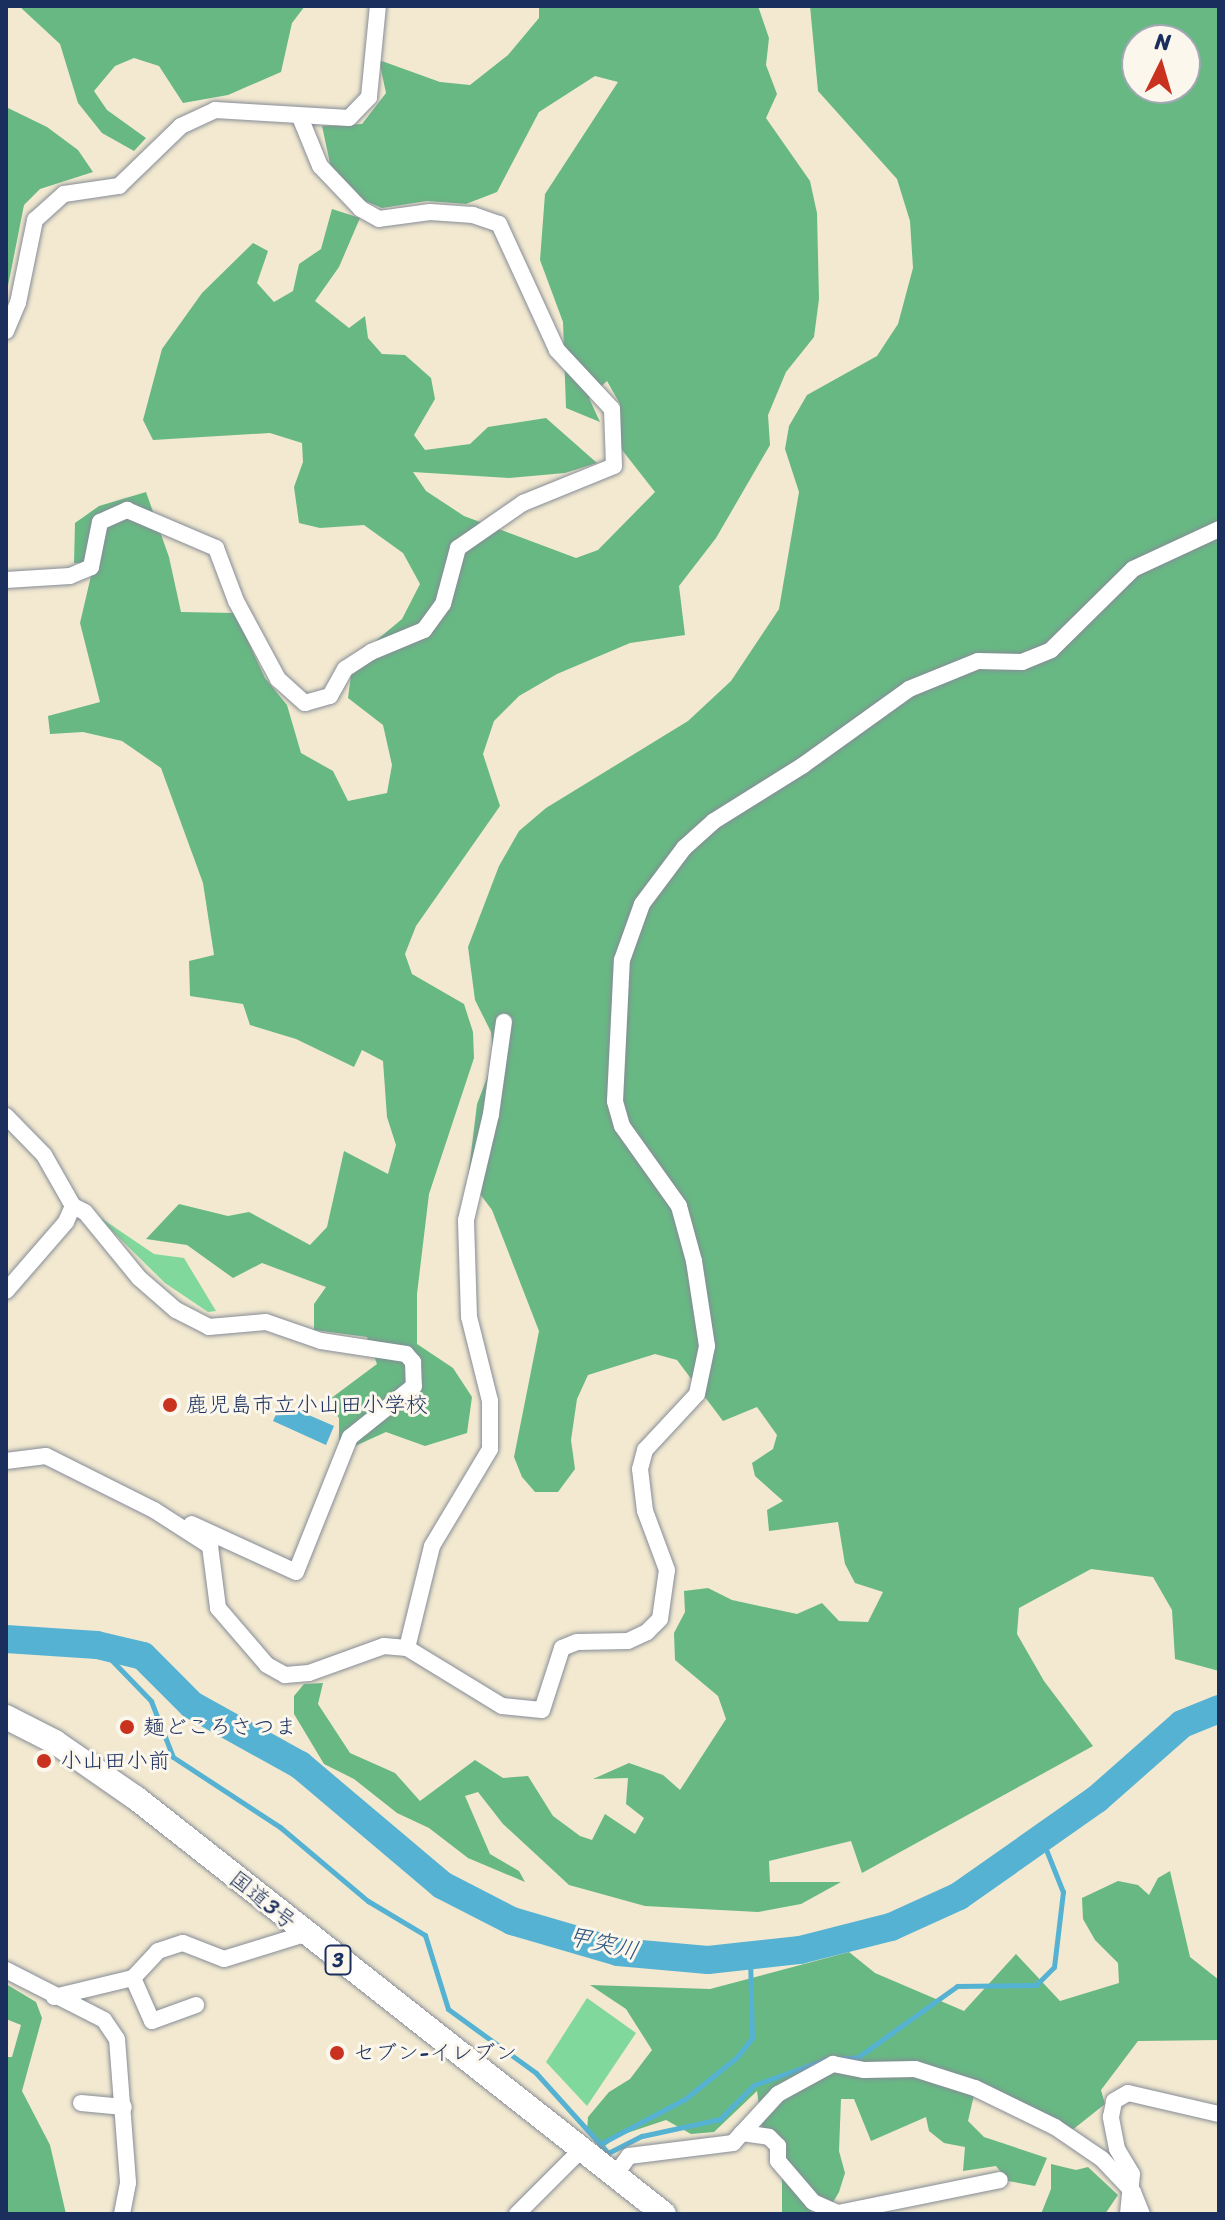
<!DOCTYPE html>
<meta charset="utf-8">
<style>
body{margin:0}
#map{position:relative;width:1225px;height:2220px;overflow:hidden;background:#f2e9d0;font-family:Sriracha,"Klee One",sans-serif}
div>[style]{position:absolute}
.green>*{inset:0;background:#81d89c}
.forest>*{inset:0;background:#68b884}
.water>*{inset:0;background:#55b2d3}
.stream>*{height:5px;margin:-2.5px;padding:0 2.5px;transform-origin:2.5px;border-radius:2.5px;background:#55b2d3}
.river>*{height:28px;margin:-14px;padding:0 14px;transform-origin:14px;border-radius:14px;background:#55b2d3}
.roads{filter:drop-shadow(0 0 2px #868c97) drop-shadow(0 0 2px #868c97)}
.minor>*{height:16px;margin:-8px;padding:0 8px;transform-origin:8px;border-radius:8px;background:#fff}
.highway>*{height:24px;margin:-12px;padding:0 12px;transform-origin:12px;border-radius:12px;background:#fff}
.dots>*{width:22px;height:22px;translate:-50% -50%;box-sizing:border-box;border:4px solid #fbf7ec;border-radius:50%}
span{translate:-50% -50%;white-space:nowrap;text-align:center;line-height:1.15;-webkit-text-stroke:6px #fbf7ec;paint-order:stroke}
.shield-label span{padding:2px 6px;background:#fbf7ec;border:2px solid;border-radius:6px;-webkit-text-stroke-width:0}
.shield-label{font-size:20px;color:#1b2f5e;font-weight:700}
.poi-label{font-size:22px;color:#1b2f5e}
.left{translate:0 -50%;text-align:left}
.street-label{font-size:22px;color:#1b2f5e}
.water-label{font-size:24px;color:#2c5681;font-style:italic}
.frame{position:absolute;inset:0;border:8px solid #1b2f5e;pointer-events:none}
.north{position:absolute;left:1121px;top:24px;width:80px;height:80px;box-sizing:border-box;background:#fbf7ec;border:2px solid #a1a7b3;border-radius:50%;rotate:5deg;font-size:22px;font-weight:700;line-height:32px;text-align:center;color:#1b2f5e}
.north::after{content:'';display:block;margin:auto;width:28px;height:36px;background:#c8321e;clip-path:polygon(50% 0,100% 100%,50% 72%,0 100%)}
</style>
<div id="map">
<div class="green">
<i style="clip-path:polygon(95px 1214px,154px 1254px,184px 1258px,216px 1311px,208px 1312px,165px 1283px)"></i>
<i style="clip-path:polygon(587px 1998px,636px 2033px,587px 2106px,546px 2062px)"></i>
</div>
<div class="forest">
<i style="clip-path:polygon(19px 6px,305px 6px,292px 23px,281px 72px,228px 95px,183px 103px,159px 66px,134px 58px,115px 66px,94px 91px,107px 110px,146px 138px,134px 151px,102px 133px,78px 103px,60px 44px)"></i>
<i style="clip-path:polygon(539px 6px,758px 6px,769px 38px,766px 65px,777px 94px,766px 118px,810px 181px,817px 213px,819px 299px,814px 337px,786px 372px,768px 415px,770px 445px,716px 538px,679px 586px,685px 635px,630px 643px,557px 674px,519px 696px,494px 721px,483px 754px,500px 806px,416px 926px,405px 954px,412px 974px,464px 1004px,473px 1032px,474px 1058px,429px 1194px,417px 1294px,417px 1344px,453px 1368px,472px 1397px,467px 1433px,425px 1446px,386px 1432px,355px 1446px,339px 1440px,339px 1418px,326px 1402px,377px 1364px,367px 1337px,314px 1330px,314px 1304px,326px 1287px,262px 1263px,233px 1278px,187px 1245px,146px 1239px,179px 1204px,228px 1216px,249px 1212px,310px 1245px,327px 1227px,344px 1151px,388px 1174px,396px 1145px,387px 1117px,383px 1061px,362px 1050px,354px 1067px,296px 1039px,250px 1025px,243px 1004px,190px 996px,189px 961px,214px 955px,203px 883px,161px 768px,122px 741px,83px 732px,50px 734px,48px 716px,100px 702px,80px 623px,94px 563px,74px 563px,75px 523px,99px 506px,146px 492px,169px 557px,181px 612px,235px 613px,265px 678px,287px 705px,301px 753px,333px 771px,348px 801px,387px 793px,392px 765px,383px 725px,348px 698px,353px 660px,402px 619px,420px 584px,403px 553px,364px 525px,320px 528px,299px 523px,294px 487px,303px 462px,302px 443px,270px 433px,153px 440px,143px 420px,162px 349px,202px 293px,253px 243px,268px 251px,257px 283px,274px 302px,293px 291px,299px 264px,321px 249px,332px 209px,360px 218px,339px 267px,315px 301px,349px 328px,365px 316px,368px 338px,382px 354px,405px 355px,431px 378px,435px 399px,414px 435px,425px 450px,470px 444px,488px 427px,546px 418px,597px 463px,565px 473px,509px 478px,413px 472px,426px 491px,464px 516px,576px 558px,598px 550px,655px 492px,615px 441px,620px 404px,607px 381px,589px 398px,600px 422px,566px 408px,563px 322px,540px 260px,545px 194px,618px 82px,595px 76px,539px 112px,497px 192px,466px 204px,427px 201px,382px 208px,351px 195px,331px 168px,322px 126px,362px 124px,386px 93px,379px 60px,440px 82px,470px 85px,508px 55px,539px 18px)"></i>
<i style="clip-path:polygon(evenodd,810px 6px,1219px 6px,1219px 1671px,1175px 1659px,1172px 1610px,1153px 1577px,1091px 1569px,1019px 1608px,1017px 1634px,1044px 1681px,1093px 1746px,862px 1873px,851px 1841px,769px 1861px,770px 1882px,841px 1882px,801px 1904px,758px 1912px,645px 1906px,569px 1885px,503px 1824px,478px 1792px,465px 1796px,490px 1854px,519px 1871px,525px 1882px,468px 1858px,429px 1828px,397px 1813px,354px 1779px,324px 1764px,294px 1714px,294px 1696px,304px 1684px,323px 1683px,318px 1704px,350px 1753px,395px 1773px,420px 1801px,475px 1760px,503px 1778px,528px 1776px,553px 1816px,580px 1836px,592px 1840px,605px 1814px,635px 1834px,644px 1818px,626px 1804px,628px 1778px,593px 1779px,629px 1763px,663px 1775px,680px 1790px,726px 1719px,718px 1696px,675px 1660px,674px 1633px,685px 1612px,684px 1591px,708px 1588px,732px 1600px,797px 1614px,822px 1603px,839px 1621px,868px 1622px,883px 1592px,855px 1583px,845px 1564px,838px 1522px,769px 1531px,767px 1510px,783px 1501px,755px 1476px,752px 1463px,773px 1449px,777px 1435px,757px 1407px,723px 1421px,677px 1360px,655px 1354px,588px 1375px,577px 1399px,571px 1440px,575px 1469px,558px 1492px,535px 1492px,522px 1477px,514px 1457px,539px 1331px,492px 1210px,468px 1178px,477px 1104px,494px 1060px,491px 1032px,475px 1000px,468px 947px,499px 866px,519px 831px,546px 808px,688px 721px,731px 681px,779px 609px,799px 492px,785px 449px,789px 426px,807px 395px,877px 356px,898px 324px,913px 268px,910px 221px,897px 179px,818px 91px,810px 6px,1137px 40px,1185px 40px,1185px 88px,1137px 88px,1137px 40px)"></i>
<i style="clip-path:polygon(6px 107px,47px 127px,78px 150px,93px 172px,40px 189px,24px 205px,6px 296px)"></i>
<i style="clip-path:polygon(1170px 1871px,1190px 1957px,1219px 1980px,1219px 2040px,1138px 2041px,1101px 2090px,1105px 2104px,1071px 2131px,974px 2095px,968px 2121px,984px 2137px,1047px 2158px,1035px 2186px,1008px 2181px,996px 2166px,963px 2171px,965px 2147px,944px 2143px,929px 2131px,926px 2117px,871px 2141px,854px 2099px,841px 2099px,839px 2151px,845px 2173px,839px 2192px,832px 2204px,811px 2203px,811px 2214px,782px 2214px,782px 2174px,763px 2134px,757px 2091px,714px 2132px,691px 2134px,666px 2120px,618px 2136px,601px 2149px,587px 2131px,588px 2117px,609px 2092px,630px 2079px,652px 2050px,626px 2009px,590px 1985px,710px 1989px,849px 1952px,875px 1973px,964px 2011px,1016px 1954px,1060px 2001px,1119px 1983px,1118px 1963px,1095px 1940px,1083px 1919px,1082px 1898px,1118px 1881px,1138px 1885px,1149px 1895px,1158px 1878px)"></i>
<i style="clip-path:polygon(6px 1984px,36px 2002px,42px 2018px,22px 2091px,50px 2145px,66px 2214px,6px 2214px,6px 2057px,12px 2057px,21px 2025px,6px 2019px)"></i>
<i style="clip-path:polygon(1051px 2164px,1076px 2170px,1088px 2167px,1118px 2195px,1105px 2214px,1041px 2214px,1051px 2189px)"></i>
</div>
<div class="water">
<i style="clip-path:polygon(281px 1403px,334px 1426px,326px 1445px,273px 1421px)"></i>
</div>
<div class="stream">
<i style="left:97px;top:1645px;width:78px;rotate:46deg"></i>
<i style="left:151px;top:1701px;width:60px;rotate:68.6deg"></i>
<i style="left:173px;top:1757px;width:128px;rotate:33.2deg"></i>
<i style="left:280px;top:1827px;width:115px;rotate:40.1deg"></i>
<i style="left:368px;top:1901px;width:66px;rotate:30.8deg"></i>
<i style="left:425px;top:1935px;width:77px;rotate:72.7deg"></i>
<i style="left:448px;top:2009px;width:109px;rotate:36deg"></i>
<i style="left:536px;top:2073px;width:108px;rotate:48deg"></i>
<i style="left:608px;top:2153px;width:38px;rotate:-27deg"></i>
<i style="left:642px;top:2136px;width:80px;rotate:-12.3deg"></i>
<i style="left:720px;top:2119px;width:48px;rotate:-45deg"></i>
<i style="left:754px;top:2085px;width:77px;rotate:-19.6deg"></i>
<i style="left:837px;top:2059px;width:21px;rotate:-5deg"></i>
<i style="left:858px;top:2057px;width:122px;rotate:-35.6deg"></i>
<i style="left:957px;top:1986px;width:79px;rotate:-0.7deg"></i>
<i style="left:1036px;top:1985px;width:25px;rotate:-45deg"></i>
<i style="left:1054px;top:1967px;width:76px;rotate:-83.2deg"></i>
<i style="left:1063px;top:1892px;width:59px;rotate:-111.8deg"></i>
<i style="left:600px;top:2144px;width:96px;rotate:-27.9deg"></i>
<i style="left:685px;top:2099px;width:67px;rotate:-38.9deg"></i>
<i style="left:737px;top:2057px;width:24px;rotate:-52deg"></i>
<i style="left:752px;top:2038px;width:80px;rotate:-91.4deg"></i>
</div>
<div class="river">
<i style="left:6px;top:1639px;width:91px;rotate:3.8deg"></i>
<i style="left:97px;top:1645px;width:47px;rotate:13.4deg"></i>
<i style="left:143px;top:1656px;width:69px;rotate:45deg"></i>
<i style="left:192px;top:1705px;width:124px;rotate:29.1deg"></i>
<i style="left:300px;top:1765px;width:186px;rotate:40.2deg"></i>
<i style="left:442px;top:1885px;width:79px;rotate:27.2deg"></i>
<i style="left:512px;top:1921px;width:110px;rotate:16.3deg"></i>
<i style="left:618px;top:1952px;width:90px;rotate:5.1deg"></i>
<i style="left:708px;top:1960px;width:93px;rotate:-6.2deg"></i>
<i style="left:800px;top:1950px;width:94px;rotate:-14.2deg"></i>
<i style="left:891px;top:1927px;width:75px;rotate:-24.5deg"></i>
<i style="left:959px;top:1896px;width:169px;rotate:-35.1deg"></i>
<i style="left:1097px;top:1799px;width:113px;rotate:-41.4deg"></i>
<i style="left:1182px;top:1724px;width:40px;rotate:-22deg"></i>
</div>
<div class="roads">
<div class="minor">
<i style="left:6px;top:331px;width:30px;rotate:-67deg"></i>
<i style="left:18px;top:303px;width:85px;rotate:-78.4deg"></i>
<i style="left:35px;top:220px;width:39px;rotate:-42deg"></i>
<i style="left:64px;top:194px;width:56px;rotate:-8.3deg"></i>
<i style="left:119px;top:186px;width:86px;rotate:-44.1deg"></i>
<i style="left:181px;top:126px;width:38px;rotate:-25deg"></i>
<i style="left:215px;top:110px;width:134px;rotate:3.4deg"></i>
<i style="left:349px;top:118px;width:29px;rotate:-46deg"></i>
<i style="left:369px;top:97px;width:91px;rotate:-84.4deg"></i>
<i style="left:6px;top:580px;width:64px;rotate:-3.6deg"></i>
<i style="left:70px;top:576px;width:23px;rotate:-23deg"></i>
<i style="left:91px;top:567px;width:46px;rotate:-78.7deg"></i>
<i style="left:100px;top:522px;width:30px;rotate:-24deg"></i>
<i style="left:127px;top:510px;width:97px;rotate:23.1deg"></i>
<i style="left:216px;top:548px;width:57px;rotate:69.3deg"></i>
<i style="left:236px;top:601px;width:89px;rotate:61.7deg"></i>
<i style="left:278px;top:679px;width:36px;rotate:42deg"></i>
<i style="left:305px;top:703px;width:26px;rotate:-16deg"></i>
<i style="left:330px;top:696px;width:31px;rotate:-61deg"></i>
<i style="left:345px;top:669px;width:31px;rotate:-33deg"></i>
<i style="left:371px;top:652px;width:57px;rotate:-22.5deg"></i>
<i style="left:424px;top:630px;width:32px;rotate:-54deg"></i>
<i style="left:443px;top:604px;width:58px;rotate:-75deg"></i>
<i style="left:458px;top:548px;width:79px;rotate:-34.7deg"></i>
<i style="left:523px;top:503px;width:98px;rotate:-22.1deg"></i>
<i style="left:614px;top:466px;width:57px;rotate:-92deg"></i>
<i style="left:612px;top:409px;width:81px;rotate:-133deg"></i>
<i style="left:557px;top:350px;width:139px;rotate:-114.7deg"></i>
<i style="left:499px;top:224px;width:28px;rotate:-161deg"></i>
<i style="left:473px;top:215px;width:43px;rotate:-176deg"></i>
<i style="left:430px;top:212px;width:51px;rotate:172.2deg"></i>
<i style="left:379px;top:219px;width:21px;rotate:-151deg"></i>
<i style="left:361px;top:209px;width:59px;rotate:-133.6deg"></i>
<i style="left:320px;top:166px;width:53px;rotate:-112.2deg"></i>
<i style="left:6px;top:1116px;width:54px;rotate:45.7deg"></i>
<i style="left:44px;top:1155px;width:59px;rotate:60.4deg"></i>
<i style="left:73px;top:1206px;width:17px;rotate:114deg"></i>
<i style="left:66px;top:1222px;width:91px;rotate:131deg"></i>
<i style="left:73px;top:1206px;width:13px;rotate:27deg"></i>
<i style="left:85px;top:1212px;width:85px;rotate:50.7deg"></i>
<i style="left:139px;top:1278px;width:49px;rotate:40.9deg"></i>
<i style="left:176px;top:1310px;width:37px;rotate:27deg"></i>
<i style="left:209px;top:1327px;width:57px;rotate:-5deg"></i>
<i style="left:266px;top:1322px;width:58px;rotate:19.1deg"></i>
<i style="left:321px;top:1341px;width:86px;rotate:8.7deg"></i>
<i style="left:406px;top:1354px;width:11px;rotate:49deg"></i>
<i style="left:413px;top:1362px;width:24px;rotate:88deg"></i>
<i style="left:414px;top:1386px;width:82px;rotate:141.4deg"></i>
<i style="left:350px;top:1437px;width:145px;rotate:111.8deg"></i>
<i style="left:296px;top:1572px;width:115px;rotate:-155.4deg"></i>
<i style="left:6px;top:1461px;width:40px;rotate:-7.1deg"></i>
<i style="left:46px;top:1456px;width:121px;rotate:26.6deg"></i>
<i style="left:154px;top:1510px;width:67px;rotate:32.7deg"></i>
<i style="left:210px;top:1546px;width:63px;rotate:82.6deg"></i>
<i style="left:218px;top:1608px;width:75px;rotate:49.3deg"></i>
<i style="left:267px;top:1665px;width:21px;rotate:29deg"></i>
<i style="left:285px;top:1675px;width:24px;rotate:-5deg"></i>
<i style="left:309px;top:1673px;width:80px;rotate:-19.8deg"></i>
<i style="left:384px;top:1646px;width:23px;rotate:5deg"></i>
<i style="left:407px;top:1648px;width:111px;rotate:31.4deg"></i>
<i style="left:502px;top:1706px;width:40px;rotate:5.7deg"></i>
<i style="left:542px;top:1710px;width:65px;rotate:-72.1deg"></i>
<i style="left:562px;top:1648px;width:16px;rotate:-22deg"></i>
<i style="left:577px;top:1642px;width:51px;rotate:-1.1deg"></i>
<i style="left:628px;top:1641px;width:21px;rotate:-25deg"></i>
<i style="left:647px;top:1632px;width:18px;rotate:-45deg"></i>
<i style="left:660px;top:1619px;width:49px;rotate:-81.9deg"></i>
<i style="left:667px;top:1570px;width:63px;rotate:-110.4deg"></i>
<i style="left:645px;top:1511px;width:42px;rotate:-96.8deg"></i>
<i style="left:640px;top:1469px;width:20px;rotate:-75deg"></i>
<i style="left:645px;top:1450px;width:76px;rotate:-47.1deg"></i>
<i style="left:697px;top:1394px;width:49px;rotate:-78.2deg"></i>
<i style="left:707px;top:1346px;width:86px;rotate:-98.7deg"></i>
<i style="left:694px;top:1261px;width:57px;rotate:-105.3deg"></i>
<i style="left:679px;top:1206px;width:98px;rotate:-125.5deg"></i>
<i style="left:622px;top:1126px;width:26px;rotate:-106deg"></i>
<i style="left:615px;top:1101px;width:141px;rotate:-87.2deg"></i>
<i style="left:622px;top:960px;width:59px;rotate:-70.3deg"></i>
<i style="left:642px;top:904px;width:70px;rotate:-53.1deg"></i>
<i style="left:684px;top:848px;width:40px;rotate:-42deg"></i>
<i style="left:714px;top:821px;width:104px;rotate:-32deg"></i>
<i style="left:802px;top:766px;width:132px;rotate:-35.7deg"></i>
<i style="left:909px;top:689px;width:74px;rotate:-22.1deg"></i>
<i style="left:978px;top:661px;width:44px;rotate:1.3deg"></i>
<i style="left:1022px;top:662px;width:31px;rotate:-22deg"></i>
<i style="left:1051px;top:650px;width:115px;rotate:-44.6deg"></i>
<i style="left:1133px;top:569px;width:95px;rotate:-24.9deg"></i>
<i style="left:407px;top:1648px;width:105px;rotate:-76.2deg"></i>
<i style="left:432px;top:1546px;width:113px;rotate:-59.1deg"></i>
<i style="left:490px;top:1449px;width:48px;rotate:-90deg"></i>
<i style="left:490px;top:1401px;width:87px;rotate:-104deg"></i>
<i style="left:469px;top:1317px;width:97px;rotate:-91.8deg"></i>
<i style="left:466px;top:1220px;width:109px;rotate:-76.7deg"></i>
<i style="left:491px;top:1114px;width:93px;rotate:-82deg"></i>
<i style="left:6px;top:1970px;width:110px;rotate:27deg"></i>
<i style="left:104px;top:2020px;width:23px;rotate:56deg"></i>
<i style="left:117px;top:2039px;width:144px;rotate:85.6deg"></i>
<i style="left:128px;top:2183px;width:32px;rotate:101deg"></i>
<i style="left:133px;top:1978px;width:47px;rotate:66.2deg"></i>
<i style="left:152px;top:2021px;width:47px;rotate:-20deg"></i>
<i style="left:54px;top:1997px;width:81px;rotate:-13.5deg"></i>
<i style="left:133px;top:1978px;width:37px;rotate:-47deg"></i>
<i style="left:158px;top:1951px;width:26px;rotate:-18deg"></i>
<i style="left:183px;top:1943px;width:44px;rotate:21.3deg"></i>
<i style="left:224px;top:1959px;width:85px;rotate:-17.2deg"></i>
<i style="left:81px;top:2103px;width:43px;rotate:5.3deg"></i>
<i style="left:742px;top:2133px;width:27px;rotate:8deg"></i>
<i style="left:769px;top:2137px;width:13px;rotate:45deg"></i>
<i style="left:778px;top:2146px;width:15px;rotate:90deg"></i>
<i style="left:778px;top:2161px;width:54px;rotate:49.5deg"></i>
<i style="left:813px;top:2202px;width:27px;rotate:24deg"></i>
<i style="left:838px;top:2213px;width:165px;rotate:-11.5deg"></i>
<i style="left:613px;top:2178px;width:27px;rotate:-54deg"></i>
<i style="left:629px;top:2156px;width:105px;rotate:-7.1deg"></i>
<i style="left:733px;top:2143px;width:67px;rotate:-47.4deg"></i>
<i style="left:778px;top:2094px;width:63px;rotate:-28.6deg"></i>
<i style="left:833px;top:2064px;width:32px;rotate:11deg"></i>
<i style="left:864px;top:2070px;width:51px;rotate:-1.1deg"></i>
<i style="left:915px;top:2069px;width:63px;rotate:17.6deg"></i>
<i style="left:975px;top:2088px;width:89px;rotate:26deg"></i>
<i style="left:1055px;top:2127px;width:57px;rotate:34.2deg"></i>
<i style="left:1102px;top:2159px;width:45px;rotate:46.8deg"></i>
<i style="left:1133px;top:2192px;width:24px;rotate:68deg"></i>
<i style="left:517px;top:2214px;width:89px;rotate:-45deg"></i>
<i style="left:1128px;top:2214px;width:40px;rotate:-84.3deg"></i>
<i style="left:1132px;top:2174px;width:29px;rotate:-121deg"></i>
<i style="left:1117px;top:2149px;width:33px;rotate:-101deg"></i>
<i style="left:1111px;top:2117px;width:16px;rotate:-79deg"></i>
<i style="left:1114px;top:2101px;width:16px;rotate:-30deg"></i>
<i style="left:1128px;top:2093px;width:93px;rotate:13deg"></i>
</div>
<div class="highway">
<i style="left:6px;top:1717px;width:55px;rotate:27deg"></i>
<i style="left:55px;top:1742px;width:98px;rotate:34.7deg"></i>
<i style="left:136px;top:1798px;width:672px;rotate:38.23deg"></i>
</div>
</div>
<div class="dots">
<i style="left:170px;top:1405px;background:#c8321e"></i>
<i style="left:127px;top:1727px;background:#c8321e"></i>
<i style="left:44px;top:1761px;background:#c8321e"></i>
<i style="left:337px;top:2053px;background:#c8321e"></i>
</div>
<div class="shield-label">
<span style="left:338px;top:1960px">3</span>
</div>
<div class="poi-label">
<span class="left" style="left:186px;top:1405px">鹿児島市立小山田小学校</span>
<span class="left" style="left:143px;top:1727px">麺どころさつま</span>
<span class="left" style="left:60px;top:1761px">小山田小前</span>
<span class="left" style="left:353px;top:2053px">セブン-イレブン</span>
</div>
<div class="street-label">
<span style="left:263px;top:1900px;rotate:39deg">国道3号</span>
</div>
<div class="water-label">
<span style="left:603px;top:1944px;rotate:13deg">甲突川</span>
</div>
<div class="frame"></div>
<div class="north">N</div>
</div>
